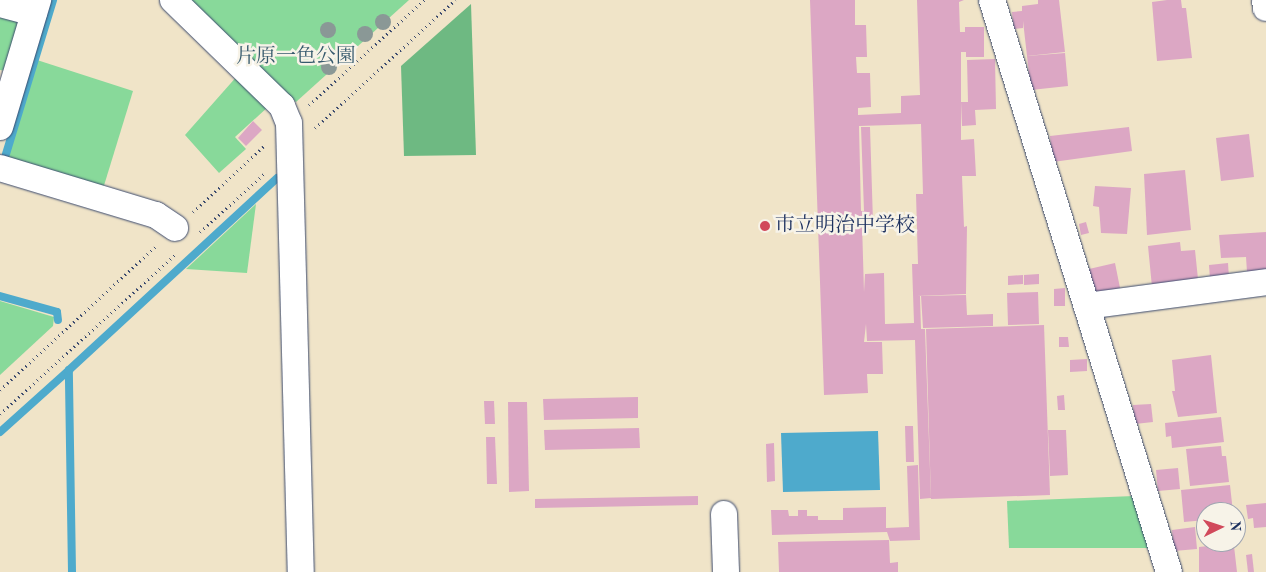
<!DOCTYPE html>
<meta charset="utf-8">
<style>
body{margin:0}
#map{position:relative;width:1266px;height:572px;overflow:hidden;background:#f0e4c8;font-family:"Old Standard TT","Noto Serif JP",serif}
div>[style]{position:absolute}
.green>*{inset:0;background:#88d99a}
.forest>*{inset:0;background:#6eb982}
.water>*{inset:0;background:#4eaacc}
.stream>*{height:8px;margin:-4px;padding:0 4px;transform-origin:4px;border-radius:4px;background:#4eaacc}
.building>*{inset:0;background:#dca7c4}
.path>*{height:3px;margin-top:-1.5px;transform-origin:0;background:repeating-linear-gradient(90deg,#3b4a6e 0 1px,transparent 0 5px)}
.roads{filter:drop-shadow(0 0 1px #3b4a6e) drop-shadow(0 0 1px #3b4a6e)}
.minor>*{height:26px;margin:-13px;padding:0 13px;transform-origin:13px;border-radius:13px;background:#fff}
.trees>*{width:16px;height:16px;margin:-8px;border-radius:50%;background:#8a9896}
.dots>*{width:14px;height:14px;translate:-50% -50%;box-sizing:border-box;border:2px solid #f7f3e8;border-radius:50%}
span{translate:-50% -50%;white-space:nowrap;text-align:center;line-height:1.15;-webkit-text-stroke:5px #f7f3e8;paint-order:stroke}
.park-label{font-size:20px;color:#365a6d}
.poi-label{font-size:20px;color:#1b2f5e}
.left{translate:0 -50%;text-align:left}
.north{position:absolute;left:1196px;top:502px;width:50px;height:50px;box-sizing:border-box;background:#f7f3e8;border:1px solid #9fa5b1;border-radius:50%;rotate:86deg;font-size:14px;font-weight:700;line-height:20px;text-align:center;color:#1b2f5e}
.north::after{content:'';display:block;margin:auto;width:18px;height:22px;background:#d1495b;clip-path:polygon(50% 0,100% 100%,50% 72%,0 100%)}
</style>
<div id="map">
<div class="green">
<i style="clip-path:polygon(185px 0,409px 0,296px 102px)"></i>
<i style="clip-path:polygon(0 10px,17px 15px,21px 26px,7px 71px,0 70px)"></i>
<i style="clip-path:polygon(37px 60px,133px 91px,102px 192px,6px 162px)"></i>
<i style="clip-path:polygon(238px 75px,269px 106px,235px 137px,246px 149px,219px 173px,185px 135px)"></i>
<i style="clip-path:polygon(256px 204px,247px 273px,186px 269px)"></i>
<i style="clip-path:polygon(0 301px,54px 317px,53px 326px,0 375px)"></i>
<i style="clip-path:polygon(1134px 496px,1150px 548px,1009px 548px,1007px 501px)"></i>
</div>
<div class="forest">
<i style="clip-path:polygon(471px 4px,476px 155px,404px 156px,401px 66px)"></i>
</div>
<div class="water">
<i style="clip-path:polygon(878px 431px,880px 490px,783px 492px,781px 433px)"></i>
</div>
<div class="stream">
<i style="left:6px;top:154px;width:161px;rotate:-73deg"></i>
<i style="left:0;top:296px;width:59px;rotate:15.7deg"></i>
<i style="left:57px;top:312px;width:8px;rotate:83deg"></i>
<i style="left:0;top:432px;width:93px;rotate:-41.9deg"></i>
<i style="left:72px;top:572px;width:202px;rotate:-90.9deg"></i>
<i style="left:69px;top:370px;width:283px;rotate:-42.7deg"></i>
</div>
<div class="building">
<i style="clip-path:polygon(evenodd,810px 0,855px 0,855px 25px,866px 25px,867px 57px,856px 57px,857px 73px,870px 73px,871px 107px,858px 108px,858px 115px,901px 113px,901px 96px,920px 95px,917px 0,964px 0,959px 2px,960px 32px,965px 32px,965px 27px,984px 27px,984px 57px,966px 57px,966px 52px,961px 52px,961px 140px,974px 139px,976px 176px,962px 176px,964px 227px,967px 226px,966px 294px,917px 296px,920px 296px,921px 329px,925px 329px,931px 498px,920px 499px,915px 340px,867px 341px,866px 324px,864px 342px,882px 342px,883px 374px,867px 374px,868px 393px,824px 395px,810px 0,921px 124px,923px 194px,916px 194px,918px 264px,912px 264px,914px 323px,885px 324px,884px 273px,865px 274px,864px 292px,862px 223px,873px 222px,870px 127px,861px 127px,864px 211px,861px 211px,859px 126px,921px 124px)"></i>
<i style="clip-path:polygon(1038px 0,1059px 0,1065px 52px,1027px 56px,1023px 21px,1023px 28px,1014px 29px,1012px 12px,1022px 11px,1022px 6px,1038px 4px)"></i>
<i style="clip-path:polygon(1167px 0,1181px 0,1182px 8px,1186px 8px,1192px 58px,1157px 61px,1152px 2px)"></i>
<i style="clip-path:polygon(1065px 53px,1068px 86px,1031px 90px,1027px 56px)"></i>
<i style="clip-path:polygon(995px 59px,996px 109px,975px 110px,976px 125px,962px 126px,961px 102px,968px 102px,967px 60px)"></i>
<i style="clip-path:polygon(253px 121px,262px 130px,246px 146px,238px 138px)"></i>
<i style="clip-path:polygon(1129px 127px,1132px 151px,1053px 162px,1050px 136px)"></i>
<i style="clip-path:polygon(1249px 134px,1254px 177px,1221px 181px,1216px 138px)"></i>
<i style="clip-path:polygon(1185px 170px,1191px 230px,1147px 235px,1144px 174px)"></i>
<i style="clip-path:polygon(1095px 186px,1131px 188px,1127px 234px,1101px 233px,1099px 207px,1093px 206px)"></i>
<i style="clip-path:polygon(1086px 222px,1089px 233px,1081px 235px,1079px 224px)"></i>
<i style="clip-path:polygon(1266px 232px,1266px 270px,1247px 272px,1246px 257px,1221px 258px,1219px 235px)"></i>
<i style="clip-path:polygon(1180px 242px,1181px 251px,1195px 250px,1198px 279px,1152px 287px,1148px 246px)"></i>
<i style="clip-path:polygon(1115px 263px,1120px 288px,1099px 293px,1093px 290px,1089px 269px)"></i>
<i style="clip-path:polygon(1228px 263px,1229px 278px,1210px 279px,1209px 265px)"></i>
<i style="clip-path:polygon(1039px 274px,1039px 284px,1024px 285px,1024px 275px)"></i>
<i style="clip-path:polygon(1023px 275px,1023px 284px,1008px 285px,1008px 276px)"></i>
<i style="clip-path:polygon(1065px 288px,1065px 306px,1054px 306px,1054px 289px)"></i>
<i style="clip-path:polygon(1038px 292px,1039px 324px,1008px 325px,1007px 293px)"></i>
<i style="clip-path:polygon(966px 295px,967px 315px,993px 314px,993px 326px,923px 328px,921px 296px)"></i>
<i style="clip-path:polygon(1044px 325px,1050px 495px,931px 499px,926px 329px)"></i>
<i style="clip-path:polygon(1059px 337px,1068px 337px,1069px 347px,1059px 347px)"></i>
<i style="clip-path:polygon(1211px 355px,1217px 413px,1178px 417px,1172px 391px,1175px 391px,1172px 360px)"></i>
<i style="clip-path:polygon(1087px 359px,1087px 371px,1070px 372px,1070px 360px)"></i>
<i style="clip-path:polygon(1064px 395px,1065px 410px,1058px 410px,1057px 396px)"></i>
<i style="clip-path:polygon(638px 397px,638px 418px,544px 420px,543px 399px)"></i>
<i style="clip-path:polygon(484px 401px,494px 401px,495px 424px,485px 424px)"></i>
<i style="clip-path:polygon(508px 402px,527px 402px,529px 491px,509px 492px)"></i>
<i style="clip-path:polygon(1151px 404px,1153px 422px,1135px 424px,1133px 405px)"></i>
<i style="clip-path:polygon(1221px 417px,1224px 442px,1172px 448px,1171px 436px,1166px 437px,1165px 423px)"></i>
<i style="clip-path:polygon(905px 426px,913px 426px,914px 462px,906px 462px)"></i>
<i style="clip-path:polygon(639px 428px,640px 448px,545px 450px,544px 430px)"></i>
<i style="clip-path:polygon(1048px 430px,1066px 430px,1068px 475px,1050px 476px)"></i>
<i style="clip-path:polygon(486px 437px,495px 437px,497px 484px,487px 484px)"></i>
<i style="clip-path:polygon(774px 443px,775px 481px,767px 482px,766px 444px)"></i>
<i style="clip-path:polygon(1221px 446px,1222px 456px,1226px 456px,1229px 482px,1190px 486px,1186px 449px)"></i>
<i style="clip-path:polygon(918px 465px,920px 540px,890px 541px,887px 532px,772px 535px,771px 510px,788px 510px,789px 516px,798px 516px,798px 510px,807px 510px,807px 516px,818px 516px,818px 520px,843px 520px,843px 508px,886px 507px,886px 528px,909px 527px,907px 466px)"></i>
<i style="clip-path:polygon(1178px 468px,1180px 489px,1158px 491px,1156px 470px)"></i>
<i style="clip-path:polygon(1230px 485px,1233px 512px,1206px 512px,1206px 520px,1184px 522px,1181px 490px)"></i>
<i style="clip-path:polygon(698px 496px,698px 505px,535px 508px,535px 499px)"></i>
<i style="clip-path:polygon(1266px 503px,1266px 527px,1254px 528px,1253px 518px,1248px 519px,1246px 505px)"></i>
<i style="clip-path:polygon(1195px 527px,1197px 549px,1174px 551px,1172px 530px)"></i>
<i style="clip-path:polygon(889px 540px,890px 563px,898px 562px,898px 572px,779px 572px,778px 542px)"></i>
<i style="clip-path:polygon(1217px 545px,1218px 548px,1234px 546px,1237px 572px,1199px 572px,1199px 547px)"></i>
<i style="clip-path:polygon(1252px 554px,1254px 572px,1248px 572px,1246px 555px)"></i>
</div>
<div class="path">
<i style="left:309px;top:105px;width:156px;rotate:-42.4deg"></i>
<i style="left:315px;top:128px;width:190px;rotate:-42.4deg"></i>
<i style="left:193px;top:212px;width:97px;rotate:-42.9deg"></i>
<i style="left:200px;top:232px;width:86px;rotate:-42.2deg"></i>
<i style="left:0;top:390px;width:212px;rotate:-42.7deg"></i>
<i style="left:0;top:414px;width:239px;rotate:-42.3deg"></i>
</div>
<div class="roads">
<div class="minor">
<i style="left:173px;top:0;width:152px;rotate:44.2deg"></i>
<i style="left:282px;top:106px;width:18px;rotate:68deg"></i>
<i style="left:289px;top:123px;width:449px;rotate:88.5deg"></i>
<i style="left:992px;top:0;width:599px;rotate:72.81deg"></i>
<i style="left:1265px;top:0;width:8px;rotate:83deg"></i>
<i style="left:0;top:4px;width:35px;rotate:15deg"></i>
<i style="left:0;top:127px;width:133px;rotate:-73.3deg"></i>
<i style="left:0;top:168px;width:163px;rotate:16.8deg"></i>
<i style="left:156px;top:215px;width:23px;rotate:34deg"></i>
<i style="left:1087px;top:306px;width:181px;rotate:-7.6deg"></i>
<i style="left:724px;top:514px;width:58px;rotate:88deg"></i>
</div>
</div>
<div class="trees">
<i style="left:383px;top:22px"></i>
<i style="left:328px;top:30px"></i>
<i style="left:365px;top:34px"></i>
<i style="left:329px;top:67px"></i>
</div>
<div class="dots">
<i style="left:765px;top:226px;background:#d1495b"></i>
</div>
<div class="park-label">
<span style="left:296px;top:57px">片原一色公園</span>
</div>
<div class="poi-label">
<span class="left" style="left:775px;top:226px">市立明治中学校</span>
</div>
<div class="north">N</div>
</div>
